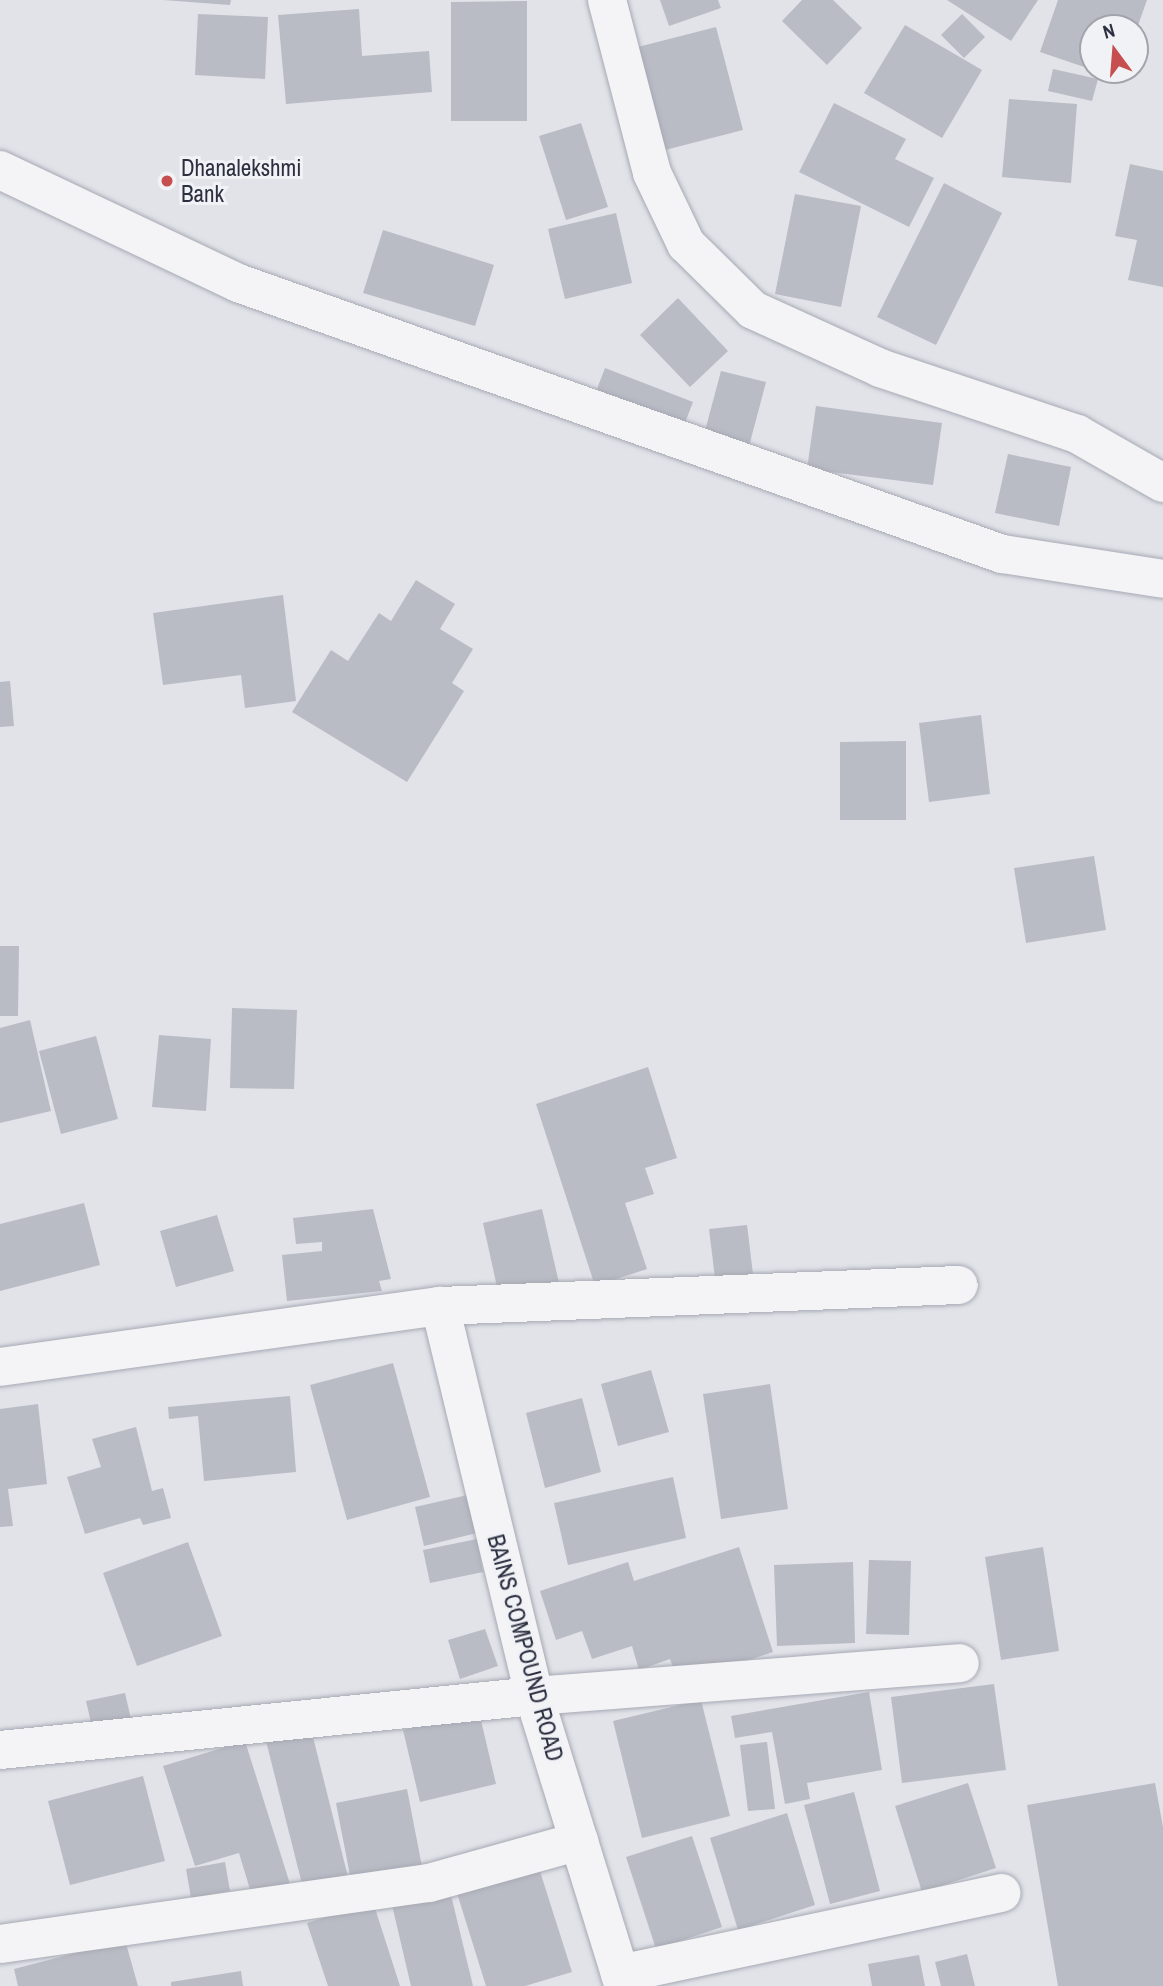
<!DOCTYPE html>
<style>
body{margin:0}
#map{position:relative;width:1163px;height:1986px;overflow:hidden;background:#e1e3e9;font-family:"Archivo Narrow",sans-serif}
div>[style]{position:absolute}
.building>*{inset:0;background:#b9bcc5}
.roads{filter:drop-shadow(0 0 2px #a7a9b3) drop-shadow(0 0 2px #a7a9b3)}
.minor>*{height:38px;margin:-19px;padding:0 19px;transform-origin:19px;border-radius:19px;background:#f4f4f7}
.dots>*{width:19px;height:19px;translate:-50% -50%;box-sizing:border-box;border:4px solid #f1f2f6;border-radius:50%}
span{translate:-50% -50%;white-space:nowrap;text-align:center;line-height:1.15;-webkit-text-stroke:6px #f1f2f6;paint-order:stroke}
.poi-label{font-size:23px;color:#2b2f40}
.left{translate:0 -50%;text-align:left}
.street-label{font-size:23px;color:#2b2f40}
.north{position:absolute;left:1079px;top:14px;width:70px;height:70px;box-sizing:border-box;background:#f1f2f6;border:2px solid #a2a4ad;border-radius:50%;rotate:344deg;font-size:19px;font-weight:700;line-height:28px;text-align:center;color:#2b2f40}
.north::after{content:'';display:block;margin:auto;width:24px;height:32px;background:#c64e4f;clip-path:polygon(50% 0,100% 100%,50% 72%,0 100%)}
</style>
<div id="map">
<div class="building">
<i style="clip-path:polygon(163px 0,231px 0,230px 5px)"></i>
<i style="clip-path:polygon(660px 0,718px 0,721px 8px,669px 26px)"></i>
<i style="clip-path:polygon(802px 0,833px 0,862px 28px,827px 65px,782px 21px)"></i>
<i style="clip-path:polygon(947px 0,1038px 0,1011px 41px)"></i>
<i style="clip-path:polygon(1058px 0,1147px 0,1135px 34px,1135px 28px,1093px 28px,1093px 70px,1040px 52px)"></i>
<i style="clip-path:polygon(527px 1px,527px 121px,451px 121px,451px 2px)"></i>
<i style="clip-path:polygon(359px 9px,362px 56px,429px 51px,432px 92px,286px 104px,278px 15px)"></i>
<i style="clip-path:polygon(198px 14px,268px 17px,265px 79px,195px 75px)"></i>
<i style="clip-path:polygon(962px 14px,985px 37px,964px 58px,941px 35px)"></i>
<i style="clip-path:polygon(905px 25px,982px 70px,942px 138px,864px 93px)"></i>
<i style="clip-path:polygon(716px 27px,743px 130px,665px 150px,638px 47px)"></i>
<i style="clip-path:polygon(1053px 69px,1098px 79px,1092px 101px,1048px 91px)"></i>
<i style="clip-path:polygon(1095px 70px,1123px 70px,1120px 79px)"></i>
<i style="clip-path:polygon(1009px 99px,1077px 104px,1071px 183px,1002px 177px)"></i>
<i style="clip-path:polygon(834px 103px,906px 139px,895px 159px,934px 178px,909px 227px,799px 172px)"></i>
<i style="clip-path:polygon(581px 123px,608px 207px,566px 220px,539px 136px)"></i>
<i style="clip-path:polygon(1130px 164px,1163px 171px,1163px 287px,1128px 280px,1137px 240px,1115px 236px)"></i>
<i style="clip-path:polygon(944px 183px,1002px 213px,936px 345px,877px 317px)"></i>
<i style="clip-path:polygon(795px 194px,861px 206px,841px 307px,775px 294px)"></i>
<i style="clip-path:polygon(616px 213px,632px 283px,565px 299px,548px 229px)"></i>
<i style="clip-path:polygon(383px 230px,494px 265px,475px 326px,363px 293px)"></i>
<i style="clip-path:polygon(678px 298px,728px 351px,690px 387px,640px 335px)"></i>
<i style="clip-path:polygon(605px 368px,693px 402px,680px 436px,592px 402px)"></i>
<i style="clip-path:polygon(721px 371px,766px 382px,747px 454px,702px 442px)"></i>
<i style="clip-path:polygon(816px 406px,942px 423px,933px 485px,807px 469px)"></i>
<i style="clip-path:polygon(1008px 454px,1071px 467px,1059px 526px,995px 513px)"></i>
<i style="clip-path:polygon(416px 580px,455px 604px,440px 629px,473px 649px,452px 683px,464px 691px,407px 782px,292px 712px,331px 650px,348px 661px,379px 613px,391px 621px)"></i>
<i style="clip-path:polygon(283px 595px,296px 701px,245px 708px,241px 675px,163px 685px,153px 613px)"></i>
<i style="clip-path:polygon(10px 681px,14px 726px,0 727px,0 682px)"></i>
<i style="clip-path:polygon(981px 715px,990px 794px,929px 802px,919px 723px)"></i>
<i style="clip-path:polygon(906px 741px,906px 820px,840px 820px,840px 742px)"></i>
<i style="clip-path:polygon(1094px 856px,1106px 930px,1026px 943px,1014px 868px)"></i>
<i style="clip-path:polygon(0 946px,19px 946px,18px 1016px,0 1016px)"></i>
<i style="clip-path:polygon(232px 1008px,297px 1010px,294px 1089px,230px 1088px)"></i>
<i style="clip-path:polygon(30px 1020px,51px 1111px,0 1123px,0 1028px)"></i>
<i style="clip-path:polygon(159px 1035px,211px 1039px,206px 1111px,152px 1107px)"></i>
<i style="clip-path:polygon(96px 1036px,118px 1119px,61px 1134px,39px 1051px)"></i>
<i style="clip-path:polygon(648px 1067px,677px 1158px,645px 1168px,654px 1194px,625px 1203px,647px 1269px,595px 1286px,536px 1104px)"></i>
<i style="clip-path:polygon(84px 1203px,100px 1265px,0 1291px,0 1224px)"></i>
<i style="clip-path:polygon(373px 1209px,391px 1279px,379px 1281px,382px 1291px,287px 1301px,282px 1255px,322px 1251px,322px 1242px,296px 1244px,293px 1218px)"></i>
<i style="clip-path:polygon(542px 1209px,559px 1283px,499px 1296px,483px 1223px)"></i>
<i style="clip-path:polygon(217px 1215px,234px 1271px,176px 1287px,160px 1231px)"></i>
<i style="clip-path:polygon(747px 1225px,753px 1274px,715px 1278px,709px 1229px)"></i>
<i style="clip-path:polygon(393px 1363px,430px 1497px,347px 1520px,310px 1385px)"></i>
<i style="clip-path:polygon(651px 1370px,669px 1432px,618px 1446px,601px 1384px)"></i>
<i style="clip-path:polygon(770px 1384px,788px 1509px,721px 1519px,703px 1394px)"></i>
<i style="clip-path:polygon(290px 1396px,296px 1472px,204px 1481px,198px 1416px,169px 1419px,168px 1407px)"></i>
<i style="clip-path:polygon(582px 1398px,601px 1472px,545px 1488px,526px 1413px)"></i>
<i style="clip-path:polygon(38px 1404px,47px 1484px,8px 1489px,13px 1526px,0 1527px,0 1409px)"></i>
<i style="clip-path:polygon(136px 1427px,152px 1491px,163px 1488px,171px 1518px,143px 1525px,140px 1518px,85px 1534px,67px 1477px,101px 1467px,92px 1439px)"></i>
<i style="clip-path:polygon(673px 1477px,686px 1538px,568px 1565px,554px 1503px)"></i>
<i style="clip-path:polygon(472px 1494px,481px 1532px,424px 1546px,415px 1507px)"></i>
<i style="clip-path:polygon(477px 1539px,483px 1572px,430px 1583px,423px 1550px)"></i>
<i style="clip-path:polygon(188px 1542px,222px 1636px,137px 1666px,103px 1573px)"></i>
<i style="clip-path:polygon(739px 1547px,773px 1652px,679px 1683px,670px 1659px,639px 1670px,632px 1646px,592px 1659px,582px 1631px,556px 1640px,540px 1591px,628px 1562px,634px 1581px)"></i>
<i style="clip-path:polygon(1043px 1547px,1059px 1651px,1001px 1660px,985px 1557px)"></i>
<i style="clip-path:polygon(869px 1560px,911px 1561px,909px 1635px,866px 1634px)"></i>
<i style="clip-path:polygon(853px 1562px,855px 1643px,777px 1646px,774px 1565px)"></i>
<i style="clip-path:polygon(485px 1629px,498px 1666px,460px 1679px,448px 1640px)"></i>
<i style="clip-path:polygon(994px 1684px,1006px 1770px,902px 1783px,891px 1697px)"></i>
<i style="clip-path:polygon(869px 1692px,882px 1770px,807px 1783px,810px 1799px,785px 1804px,772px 1732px,735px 1738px,731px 1716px)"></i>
<i style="clip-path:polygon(125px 1693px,131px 1719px,92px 1727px,86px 1701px)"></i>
<i style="clip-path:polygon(701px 1700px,730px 1816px,642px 1838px,613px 1721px)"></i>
<i style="clip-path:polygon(479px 1712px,496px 1784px,420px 1802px,403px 1730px)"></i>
<i style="clip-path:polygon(311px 1729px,348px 1877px,303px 1888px,266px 1741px)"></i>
<i style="clip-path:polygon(245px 1741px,290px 1884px,252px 1896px,239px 1853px,195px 1866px,163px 1766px)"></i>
<i style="clip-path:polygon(767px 1742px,775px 1809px,748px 1811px,740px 1745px)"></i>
<i style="clip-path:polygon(143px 1776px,165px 1861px,70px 1885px,48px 1801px)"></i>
<i style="clip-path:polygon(968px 1783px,996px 1868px,922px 1892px,895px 1806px)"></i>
<i style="clip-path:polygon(1155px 1783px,1163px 1827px,1163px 1986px,1058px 1986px,1027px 1805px)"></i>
<i style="clip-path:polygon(407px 1789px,424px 1877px,353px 1891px,336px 1803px)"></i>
<i style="clip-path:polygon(854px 1792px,880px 1891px,830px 1904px,804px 1805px)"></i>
<i style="clip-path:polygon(787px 1813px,815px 1905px,738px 1930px,710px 1838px)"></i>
<i style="clip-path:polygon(692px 1836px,722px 1927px,656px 1949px,626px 1857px)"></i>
<i style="clip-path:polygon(225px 1862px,230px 1891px,191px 1898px,186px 1869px)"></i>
<i style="clip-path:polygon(538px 1865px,572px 1972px,525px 1986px,486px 1986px,456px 1890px)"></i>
<i style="clip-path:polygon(450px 1891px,473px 1986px,411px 1986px,392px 1905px)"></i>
<i style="clip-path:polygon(373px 1902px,400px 1986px,328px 1986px,307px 1923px)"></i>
<i style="clip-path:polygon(125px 1940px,138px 1986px,18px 1986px,14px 1969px)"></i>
<i style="clip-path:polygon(967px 1954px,975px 1986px,941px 1986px,935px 1962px)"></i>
<i style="clip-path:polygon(919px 1955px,925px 1986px,872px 1986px,868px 1964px)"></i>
<i style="clip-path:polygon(241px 1971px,243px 1986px,171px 1986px,171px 1982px)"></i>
</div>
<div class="roads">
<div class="minor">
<i style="left:607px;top:0;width:179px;rotate:75.4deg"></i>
<i style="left:652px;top:173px;width:79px;rotate:64.4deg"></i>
<i style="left:686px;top:244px;width:94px;rotate:44.6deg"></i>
<i style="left:753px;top:310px;width:140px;rotate:24.5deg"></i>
<i style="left:880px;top:368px;width:208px;rotate:18.5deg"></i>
<i style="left:1077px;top:434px;width:99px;rotate:29.7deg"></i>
<i style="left:0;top:170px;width:263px;rotate:25.4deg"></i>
<i style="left:238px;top:283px;width:811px;rotate:19.53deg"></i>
<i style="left:1002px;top:554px;width:163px;rotate:8.8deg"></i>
<i style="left:440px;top:1306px;width:401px;rotate:76.4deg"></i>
<i style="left:534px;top:1696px;width:304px;rotate:72.8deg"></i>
<i style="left:0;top:1367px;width:444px;rotate:-7.9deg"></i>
<i style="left:440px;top:1306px;width:519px;rotate:-2.32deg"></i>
<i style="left:0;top:1750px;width:537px;rotate:-5.77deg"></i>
<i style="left:534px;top:1696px;width:427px;rotate:-4.4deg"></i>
<i style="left:0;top:1944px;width:433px;rotate:-8.1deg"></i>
<i style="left:429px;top:1883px;width:156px;rotate:-15.6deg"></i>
<i style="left:620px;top:1974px;width:390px;rotate:-12deg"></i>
</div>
</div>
<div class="dots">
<i style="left:167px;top:181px;background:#c64e4f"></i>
</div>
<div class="poi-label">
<span class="left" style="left:181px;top:181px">Dhanalekshmi<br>Bank</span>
</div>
<div class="street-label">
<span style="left:525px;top:1648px;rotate:75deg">BAINS COMPOUND ROAD</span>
</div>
<div class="north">N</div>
</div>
